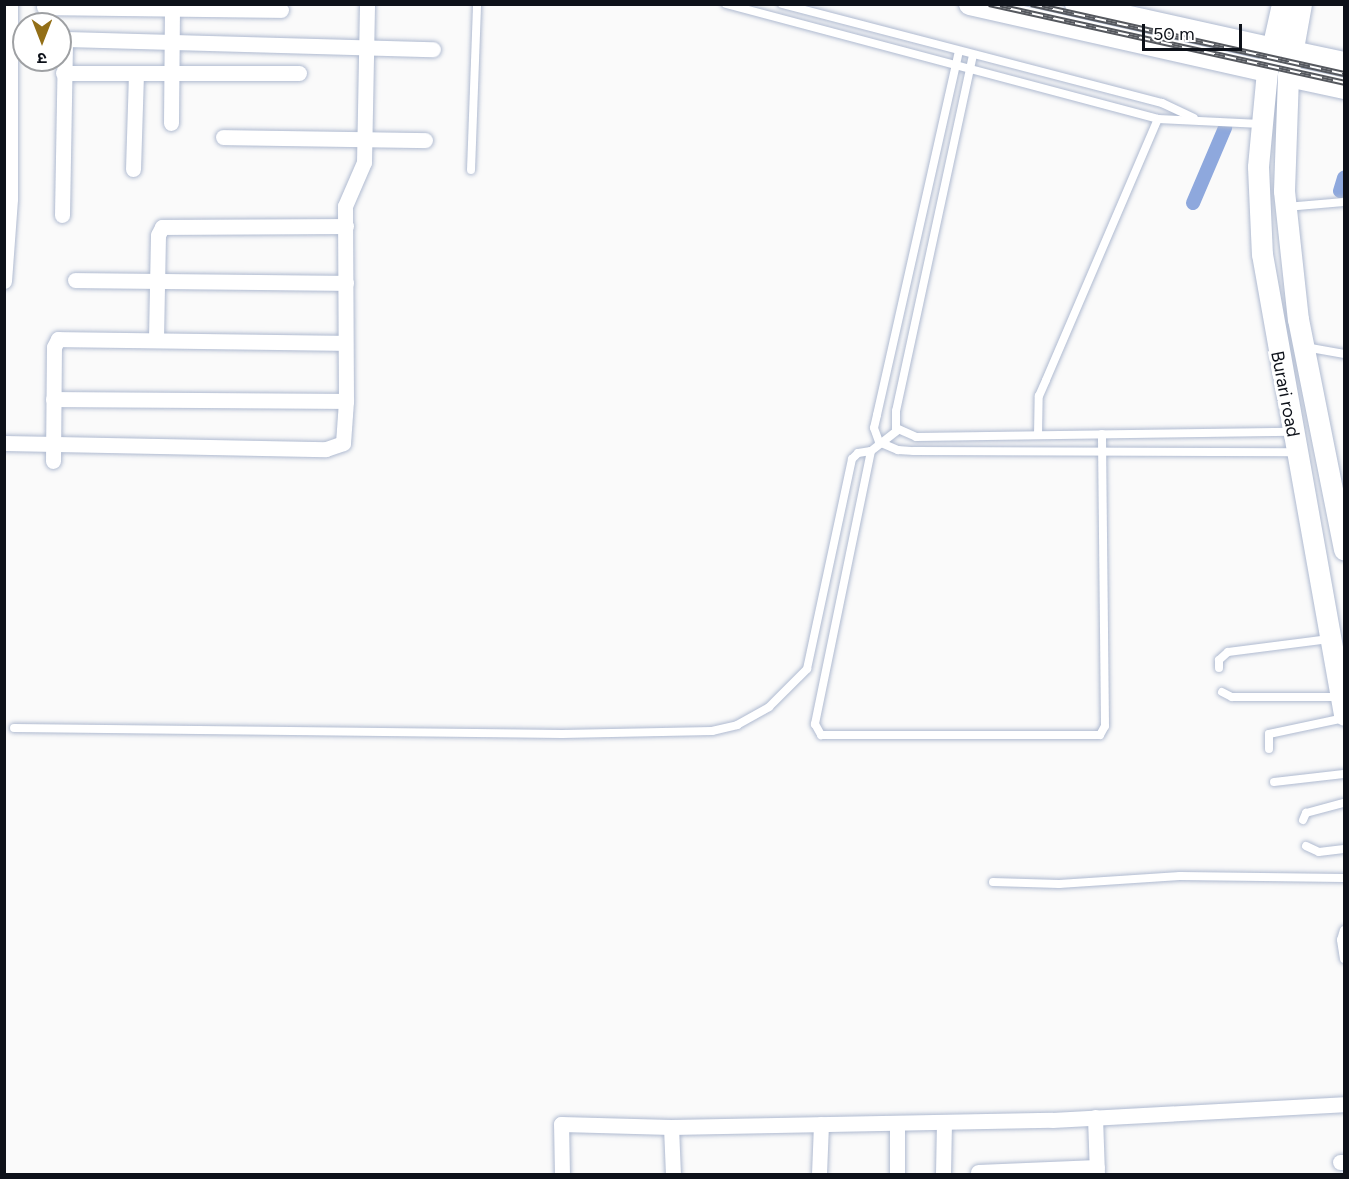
<!DOCTYPE html>
<meta charset="utf-8">
<style>
body{margin:0}
#map{position:relative;width:1349px;height:1179px;overflow:hidden;background:#fafafa;font-family:Figtree,"Noto Sans Devanagari",sans-serif}
div>[style]{position:absolute}
.canal>*{height:14px;margin:-7px;padding:0 7px;transform-origin:7px;border-radius:7px;background:#8ea8dd}
.roads{filter:drop-shadow(0 0 2px #afbad0) drop-shadow(0 0 2px #afbad0)}
.lane>*{height:8px;margin:-4px;padding:0 4px;transform-origin:4px;border-radius:4px;background:#fff}
.street>*{height:15px;margin:-7.5px;padding:0 7.5px;transform-origin:7.5px;border-radius:7.5px;background:#fff}
.secondary>*{height:21px;margin:-10.5px;padding:0 10.5px;transform-origin:10.5px;border-radius:10.5px;background:#fff}
.rail>*{height:6px;margin-top:-3px;transform-origin:0;background:repeating-linear-gradient(90deg,#fff 0 11px,#55585e 0 22px);box-sizing:border-box;border-block:2px solid #55585e}
span{translate:-50% -50%;white-space:nowrap;text-align:center;line-height:1.15;-webkit-text-stroke:6px #fff;paint-order:stroke}
.street-label{font-size:18px;color:#0d1119}
.frame{position:absolute;inset:0;border:6px solid #0d1119;pointer-events:none}
.north{position:absolute;left:12px;top:12px;width:60px;height:60px;box-sizing:border-box;background:#fff;border:2px solid #9ea0a3;border-radius:50%;rotate:180deg;font-size:16px;font-weight:700;line-height:24px;text-align:center;color:#0d1119}
.north::after{content:'';display:block;margin:auto;width:21px;height:27px;background:#936f17;clip-path:polygon(50% 0,100% 100%,50% 72%,0 100%)}
.scale{position:absolute;left:1142px;top:24px;width:100px;height:27px;box-sizing:border-box;border:3px solid #0d1119;border-top:0;padding-left:8px;font-size:18px;line-height:21px;white-space:nowrap;color:#0d1119;-webkit-text-stroke:4px #fff;paint-order:stroke}
</style>
<div id="map">
<div class="canal">
<i style="left:1340px;top:191px;width:14px;rotate:-73deg"></i>
<i style="left:1193px;top:203px;width:82px;rotate:-66.9deg"></i>
</div>
<div class="roads">
<div class="lane">
<i style="left:726px;top:4px;width:447px;rotate:14.9deg"></i>
<i style="left:1158px;top:119px;width:103px;rotate:2.8deg"></i>
<i style="left:782px;top:4px;width:393px;rotate:14.6deg"></i>
<i style="left:1162px;top:103px;width:35px;rotate:25deg"></i>
<i style="left:959px;top:51px;width:373px;rotate:102.7deg"></i>
<i style="left:877px;top:415px;width:13px;rotate:103deg"></i>
<i style="left:874px;top:428px;width:15px;rotate:70deg"></i>
<i style="left:879px;top:442px;width:21px;rotate:23deg"></i>
<i style="left:898px;top:450px;width:16px;rotate:4deg"></i>
<i style="left:914px;top:451px;width:380px;rotate:0.2deg"></i>
<i style="left:973px;top:55px;width:364px;rotate:102.2deg"></i>
<i style="left:896px;top:411px;width:17px;rotate:90deg"></i>
<i style="left:896px;top:428px;width:22px;rotate:24deg"></i>
<i style="left:916px;top:437px;width:376px;rotate:-0.8deg"></i>
<i style="left:471px;top:170px;width:166px;rotate:-87.9deg"></i>
<i style="left:1286px;top:207px;width:58px;rotate:-4.9deg"></i>
<i style="left:1305px;top:347px;width:40px;rotate:10deg"></i>
<i style="left:898px;top:430px;width:34px;rotate:142deg"></i>
<i style="left:871px;top:451px;width:279px;rotate:101.6deg"></i>
<i style="left:815px;top:724px;width:13px;rotate:61deg"></i>
<i style="left:821px;top:735px;width:279px"></i>
<i style="left:1100px;top:735px;width:10px;rotate:-61deg"></i>
<i style="left:1105px;top:726px;width:292px;rotate:-90.6deg"></i>
<i style="left:1038px;top:435px;width:39px;rotate:-89deg"></i>
<i style="left:1039px;top:396px;width:17px;rotate:-66deg"></i>
<i style="left:1046px;top:380px;width:284px;rotate:-66.8deg"></i>
<i style="left:1219px;top:668px;width:8px;rotate:-90deg"></i>
<i style="left:1219px;top:660px;width:12px;rotate:-42deg"></i>
<i style="left:1228px;top:652px;width:102px;rotate:-7.3deg"></i>
<i style="left:1222px;top:692px;width:11px;rotate:27deg"></i>
<i style="left:1232px;top:697px;width:108px"></i>
<i style="left:14px;top:728px;width:548px;rotate:0.63deg"></i>
<i style="left:562px;top:734px;width:150px;rotate:-1.1deg"></i>
<i style="left:712px;top:731px;width:26px;rotate:-13deg"></i>
<i style="left:737px;top:725px;width:37px;rotate:-29deg"></i>
<i style="left:769px;top:707px;width:54px;rotate:-45deg"></i>
<i style="left:807px;top:669px;width:215px;rotate:-77.9deg"></i>
<i style="left:852px;top:459px;width:8px;rotate:-45deg"></i>
<i style="left:858px;top:453px;width:13px;rotate:-9deg"></i>
<i style="left:1269px;top:749px;width:15px;rotate:-90deg"></i>
<i style="left:1269px;top:734px;width:77px;rotate:-12deg"></i>
<i style="left:1274px;top:782px;width:70px;rotate:-6.5deg"></i>
<i style="left:1303px;top:820px;width:8px;rotate:-67deg"></i>
<i style="left:1306px;top:813px;width:39px;rotate:-15deg"></i>
<i style="left:1306px;top:846px;width:14px;rotate:25deg"></i>
<i style="left:1319px;top:852px;width:25px;rotate:-7deg"></i>
<i style="left:993px;top:882px;width:66px;rotate:1.7deg"></i>
<i style="left:1059px;top:884px;width:121px;rotate:-3.8deg"></i>
<i style="left:1180px;top:876px;width:164px;rotate:0.7deg"></i>
<i style="left:1344px;top:930px;width:10px;rotate:107deg"></i>
<i style="left:1341px;top:940px;width:19px;rotate:81deg"></i>
</div>
<div class="street">
<i style="left:44px;top:7px;width:237px;rotate:0.7deg"></i>
<i style="left:63px;top:73px;width:236px"></i>
<i style="left:171px;top:123px;width:119px;rotate:-89.5deg"></i>
<i style="left:223px;top:137px;width:202px;rotate:0.9deg"></i>
<i style="left:133px;top:169px;width:96px;rotate:-88.2deg"></i>
<i style="left:62px;top:215px;width:176px;rotate:-89deg"></i>
<i style="left:65px;top:39px;width:368px;rotate:1.6deg"></i>
<i style="left:75px;top:280px;width:271px;rotate:0.6deg"></i>
<i style="left:4px;top:281px;width:82px;rotate:-85.8deg"></i>
<i style="left:10px;top:199px;width:195px;rotate:-90deg"></i>
<i style="left:156px;top:339px;width:104px;rotate:-88.9deg"></i>
<i style="left:158px;top:235px;width:9px;rotate:-63deg"></i>
<i style="left:162px;top:227px;width:184px;rotate:-0.3deg"></i>
<i style="left:346px;top:401px;width:195px;rotate:-90.3deg"></i>
<i style="left:345px;top:206px;width:48px;rotate:-66.6deg"></i>
<i style="left:364px;top:162px;width:158px;rotate:-88.9deg"></i>
<i style="left:4px;top:443px;width:322px;rotate:1.1deg"></i>
<i style="left:326px;top:449px;width:18px;rotate:-19deg"></i>
<i style="left:343px;top:443px;width:42px;rotate:-85.9deg"></i>
<i style="left:346px;top:401px;width:293px;rotate:-179.6deg"></i>
<i style="left:53px;top:461px;width:114px;rotate:-89.5deg"></i>
<i style="left:54px;top:347px;width:9px;rotate:-63deg"></i>
<i style="left:58px;top:339px;width:287px;rotate:0.8deg"></i>
<i style="left:1095px;top:1117px;width:57px;rotate:88deg"></i>
<i style="left:897px;top:1123px;width:51px;rotate:90deg"></i>
<i style="left:671px;top:1127px;width:47px;rotate:87.6deg"></i>
<i style="left:1340px;top:1162px;width:4px"></i>
<i style="left:978px;top:1172px;width:119px;rotate:-2.4deg"></i>
<i style="left:562px;top:1174px;width:50px;rotate:-91.1deg"></i>
<i style="left:561px;top:1124px;width:110px;rotate:1.6deg"></i>
<i style="left:671px;top:1127px;width:381px;rotate:-1.1deg"></i>
<i style="left:1052px;top:1120px;width:292px;rotate:-3.1deg"></i>
<i style="left:819px;top:1174px;width:50px;rotate:-87.7deg"></i>
<i style="left:943px;top:1174px;width:52px;rotate:-88.9deg"></i>
</div>
<div class="secondary">
<i style="left:969px;top:4px;width:305px;rotate:12.7deg"></i>
<i style="left:1075px;top:4px;width:203px;rotate:12.5deg"></i>
<i style="left:1282px;top:4px;width:69px;rotate:102.6deg"></i>
<i style="left:1267px;top:71px;width:96px;rotate:95.4deg"></i>
<i style="left:1258px;top:167px;width:87px;rotate:87.4deg"></i>
<i style="left:1262px;top:254px;width:468px;rotate:79.9deg"></i>
<i style="left:1301px;top:4px;width:73px;rotate:100.2deg"></i>
<i style="left:1288px;top:76px;width:115px;rotate:92deg"></i>
<i style="left:1284px;top:191px;width:129px;rotate:83.8deg"></i>
<i style="left:1298px;top:319px;width:235px;rotate:78.7deg"></i>
<i style="left:1292px;top:51px;width:53px;rotate:11.9deg"></i>
<i style="left:1288px;top:76px;width:57px;rotate:12.1deg"></i>
</div>
</div>
<div class="rail">
<i style="left:989px;top:4px;width:364px;rotate:12.5deg"></i>
<i style="left:1031px;top:4px;width:321px;rotate:12.6deg"></i>
</div>
<div class="street-label">
<span style="left:1285px;top:394px;rotate:79deg">Burari road</span>
</div>
<div class="frame"></div>
<div class="north">उ</div>
<div class="scale">50 m</div>
</div>
